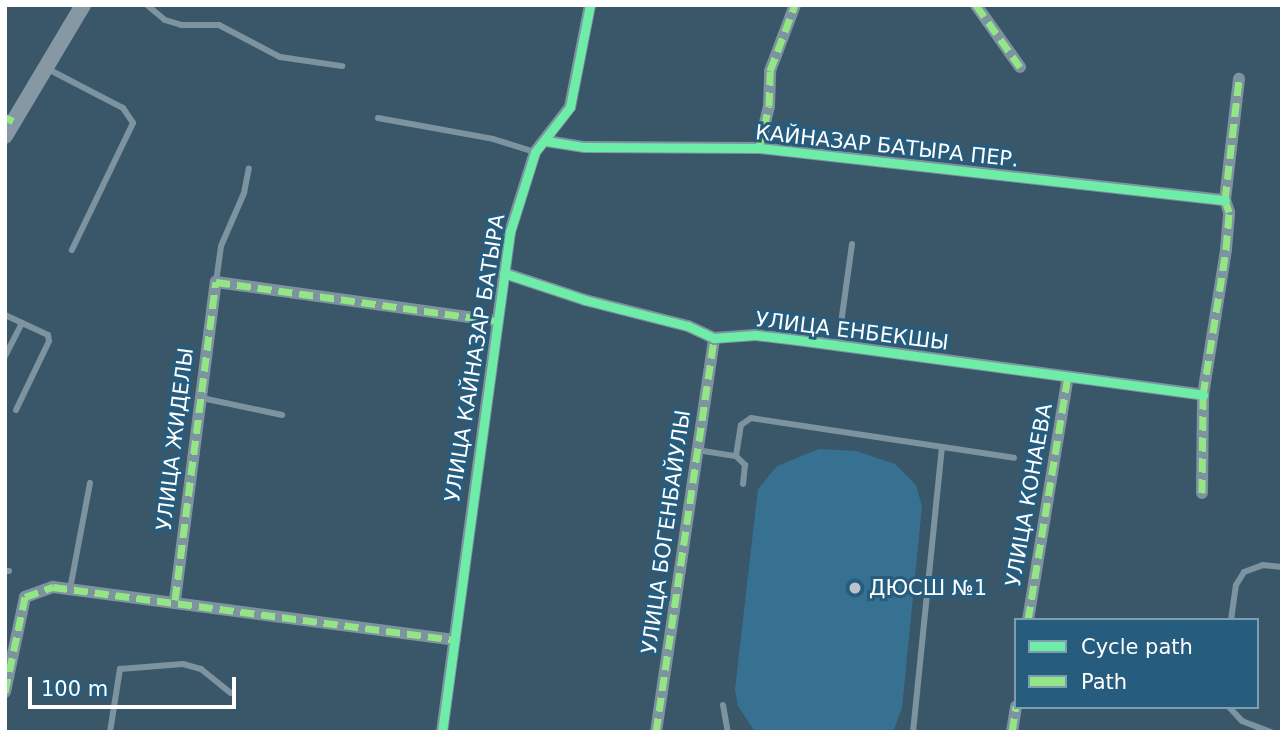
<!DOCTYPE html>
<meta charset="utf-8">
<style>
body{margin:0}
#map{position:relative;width:1287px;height:737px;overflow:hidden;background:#3a5769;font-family:"DejaVu Sans",sans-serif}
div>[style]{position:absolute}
.green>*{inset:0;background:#377192}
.service>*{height:6px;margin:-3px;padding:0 3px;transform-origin:3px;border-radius:3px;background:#7e93a0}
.minor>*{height:12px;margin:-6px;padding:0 6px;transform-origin:6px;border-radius:6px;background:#7e93a0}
.secondary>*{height:16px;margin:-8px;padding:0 8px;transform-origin:8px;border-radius:8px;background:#8698a4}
.quiet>*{height:7px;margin-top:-3.5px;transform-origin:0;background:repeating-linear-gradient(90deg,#94e586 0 14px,transparent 0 21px)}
.cycleway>*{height:9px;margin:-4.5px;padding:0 4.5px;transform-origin:4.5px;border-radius:4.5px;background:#6deda7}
.dots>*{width:19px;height:19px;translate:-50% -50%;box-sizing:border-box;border:4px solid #265c7d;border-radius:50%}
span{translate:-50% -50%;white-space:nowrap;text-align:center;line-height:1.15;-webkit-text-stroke:6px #265c7d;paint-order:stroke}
.street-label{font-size:21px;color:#fff}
.poi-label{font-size:21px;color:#fff}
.left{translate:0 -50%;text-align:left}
.frame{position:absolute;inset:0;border:7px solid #fff;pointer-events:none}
.legend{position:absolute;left:1014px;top:618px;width:245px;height:91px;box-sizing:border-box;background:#265c7d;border:2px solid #7d9db1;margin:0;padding:9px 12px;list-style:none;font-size:21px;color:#fff}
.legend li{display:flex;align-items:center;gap:14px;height:35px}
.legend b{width:35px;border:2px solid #7d9db1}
.scale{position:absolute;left:28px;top:677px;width:208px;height:32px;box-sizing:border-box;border:4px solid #fff;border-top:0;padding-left:9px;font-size:21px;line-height:24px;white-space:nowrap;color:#fff;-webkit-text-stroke:5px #265c7d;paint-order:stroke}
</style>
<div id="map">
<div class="green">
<i style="clip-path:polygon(819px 449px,856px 451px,895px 464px,916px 485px,922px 506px,902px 708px,893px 732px,755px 732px,738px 706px,735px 689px,758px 489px,777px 466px)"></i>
</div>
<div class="service">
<i style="left:147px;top:5px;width:23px;rotate:40deg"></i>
<i style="left:165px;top:20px;width:17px;rotate:17deg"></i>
<i style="left:181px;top:25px;width:38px"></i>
<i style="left:219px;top:25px;width:69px;rotate:27.7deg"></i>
<i style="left:280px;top:57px;width:63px;rotate:8.3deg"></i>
<i style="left:46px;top:68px;width:87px;rotate:27.5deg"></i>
<i style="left:123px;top:108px;width:18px;rotate:56deg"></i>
<i style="left:133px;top:123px;width:141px;rotate:115.7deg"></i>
<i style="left:378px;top:118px;width:117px;rotate:10.3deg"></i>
<i style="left:493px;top:139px;width:44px;rotate:17.2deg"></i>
<i style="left:216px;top:282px;width:36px;rotate:-82deg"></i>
<i style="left:221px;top:246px;width:58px;rotate:-66.5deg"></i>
<i style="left:244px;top:193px;width:25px;rotate:-79deg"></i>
<i style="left:5px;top:315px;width:19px;rotate:25deg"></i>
<i style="left:22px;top:323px;width:37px;rotate:117deg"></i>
<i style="left:838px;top:345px;width:102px;rotate:-82.1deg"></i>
<i style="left:202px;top:398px;width:82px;rotate:12deg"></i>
<i style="left:16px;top:410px;width:76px;rotate:-64.4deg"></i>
<i style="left:49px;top:341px;width:6px;rotate:-99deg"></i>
<i style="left:48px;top:335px;width:29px;rotate:-155deg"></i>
<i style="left:697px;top:450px;width:39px;rotate:9deg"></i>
<i style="left:736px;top:456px;width:31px;rotate:-81deg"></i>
<i style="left:741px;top:425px;width:12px;rotate:-35deg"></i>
<i style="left:751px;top:418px;width:266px;rotate:8.6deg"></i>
<i style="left:736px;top:456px;width:13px;rotate:45deg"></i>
<i style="left:745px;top:465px;width:19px;rotate:96deg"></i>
<i style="left:5px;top:571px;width:4px"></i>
<i style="left:70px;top:589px;width:108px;rotate:-79.3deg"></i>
<i style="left:1231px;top:620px;width:35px;rotate:-82deg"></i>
<i style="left:1236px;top:585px;width:15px;rotate:-58deg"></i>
<i style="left:1244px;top:572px;width:20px;rotate:-20deg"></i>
<i style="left:1263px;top:565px;width:19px;rotate:6deg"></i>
<i style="left:723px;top:705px;width:27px;rotate:80deg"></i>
<i style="left:1229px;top:707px;width:19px;rotate:47deg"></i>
<i style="left:1242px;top:721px;width:31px;rotate:21deg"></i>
<i style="left:110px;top:732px;width:64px;rotate:-81deg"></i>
<i style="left:120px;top:669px;width:63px;rotate:-4.5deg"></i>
<i style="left:183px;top:664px;width:19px;rotate:16deg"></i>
<i style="left:201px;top:669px;width:38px;rotate:39deg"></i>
<i style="left:913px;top:732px;width:286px;rotate:-84.2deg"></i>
</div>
<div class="minor">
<i style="left:976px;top:5px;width:76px;rotate:54.6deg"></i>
<i style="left:546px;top:141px;width:39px;rotate:9deg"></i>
<i style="left:585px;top:147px;width:174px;rotate:0.3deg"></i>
<i style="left:759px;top:148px;width:469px;rotate:6.4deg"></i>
<i style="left:759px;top:148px;width:43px;rotate:-76.6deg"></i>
<i style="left:769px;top:106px;width:35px;rotate:-88deg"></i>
<i style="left:770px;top:71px;width:71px;rotate:-69.3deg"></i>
<i style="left:504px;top:273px;width:85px;rotate:18.4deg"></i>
<i style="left:585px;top:300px;width:106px;rotate:14.2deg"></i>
<i style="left:688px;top:326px;width:29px;rotate:25deg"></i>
<i style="left:714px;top:338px;width:41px;rotate:-4.2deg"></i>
<i style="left:755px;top:335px;width:43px;rotate:6.6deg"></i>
<i style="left:798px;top:340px;width:409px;rotate:7.7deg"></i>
<i style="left:1202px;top:493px;width:98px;rotate:-89.4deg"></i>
<i style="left:1203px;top:395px;width:148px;rotate:-81deg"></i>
<i style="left:1226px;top:249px;width:37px;rotate:-85deg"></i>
<i style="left:1229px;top:212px;width:13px;rotate:-108deg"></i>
<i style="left:1225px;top:200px;width:122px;rotate:-83.4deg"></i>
<i style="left:175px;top:600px;width:321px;rotate:-82.7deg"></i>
<i style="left:216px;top:282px;width:283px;rotate:7.9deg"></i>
<i style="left:1028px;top:620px;width:246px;rotate:-80.7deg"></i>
<i style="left:5px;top:692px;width:97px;rotate:-78.1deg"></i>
<i style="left:25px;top:597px;width:30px;rotate:-20deg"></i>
<i style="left:53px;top:587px;width:405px;rotate:7.5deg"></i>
<i style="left:442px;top:732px;width:505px;rotate:-82.26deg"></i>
<i style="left:510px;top:232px;width:84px;rotate:-72.6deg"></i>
<i style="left:535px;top:152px;width:57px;rotate:-52.1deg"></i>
<i style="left:570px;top:107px;width:104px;rotate:-78.9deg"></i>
<i style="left:656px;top:732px;width:398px;rotate:-81.6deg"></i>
<i style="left:1012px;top:732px;width:26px;rotate:-81deg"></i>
</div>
<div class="secondary">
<i style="left:5px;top:136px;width:152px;rotate:-59.2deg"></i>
</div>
<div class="quiet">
<i style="left:976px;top:5px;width:76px;rotate:54.6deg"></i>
<i style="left:5px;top:117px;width:9px;rotate:27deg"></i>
<i style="left:759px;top:148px;width:43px;rotate:-76.6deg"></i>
<i style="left:769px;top:106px;width:35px;rotate:-88deg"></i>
<i style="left:770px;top:71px;width:71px;rotate:-69.3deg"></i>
<i style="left:1202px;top:493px;width:98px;rotate:-89.4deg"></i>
<i style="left:1203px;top:395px;width:148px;rotate:-81deg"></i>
<i style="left:1226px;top:249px;width:37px;rotate:-85deg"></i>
<i style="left:1229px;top:212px;width:13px;rotate:-108deg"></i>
<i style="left:1225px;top:200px;width:122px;rotate:-83.4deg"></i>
<i style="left:175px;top:600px;width:321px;rotate:-82.7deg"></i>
<i style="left:216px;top:282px;width:283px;rotate:7.9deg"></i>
<i style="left:1028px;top:620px;width:246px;rotate:-80.7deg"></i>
<i style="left:5px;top:692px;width:97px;rotate:-78.1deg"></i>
<i style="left:25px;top:597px;width:30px;rotate:-20deg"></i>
<i style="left:53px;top:587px;width:405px;rotate:7.5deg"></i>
<i style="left:656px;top:732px;width:398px;rotate:-81.6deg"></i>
<i style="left:1012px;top:732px;width:26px;rotate:-81deg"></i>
</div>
<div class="cycleway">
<i style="left:546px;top:141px;width:39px;rotate:9deg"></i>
<i style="left:585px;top:147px;width:174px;rotate:0.3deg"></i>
<i style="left:759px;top:148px;width:469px;rotate:6.4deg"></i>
<i style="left:504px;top:273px;width:85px;rotate:18.4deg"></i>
<i style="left:585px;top:300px;width:106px;rotate:14.2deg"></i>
<i style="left:688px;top:326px;width:29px;rotate:25deg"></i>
<i style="left:714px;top:338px;width:41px;rotate:-4.2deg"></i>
<i style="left:755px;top:335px;width:43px;rotate:6.6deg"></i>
<i style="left:798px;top:340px;width:409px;rotate:7.7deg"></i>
<i style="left:442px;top:732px;width:505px;rotate:-82.26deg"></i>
<i style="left:510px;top:232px;width:84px;rotate:-72.6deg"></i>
<i style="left:535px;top:152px;width:57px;rotate:-52.1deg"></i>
<i style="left:570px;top:107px;width:104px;rotate:-78.9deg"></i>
</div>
<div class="dots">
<i style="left:855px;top:588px;background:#bac4ca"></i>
</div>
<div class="street-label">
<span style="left:887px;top:146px;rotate:6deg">КАЙНАЗАР БАТЫРА ПЕР.</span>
<span style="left:852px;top:331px;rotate:7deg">УЛИЦА ЕНБЕКШЫ</span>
<span style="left:475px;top:358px;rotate:-81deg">УЛИЦА КАЙНАЗАР БАТЫРА</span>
<span style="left:175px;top:439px;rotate:-83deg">УЛИЦА ЖИДЕЛЫ</span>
<span style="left:1029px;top:495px;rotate:-80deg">УЛИЦА КОНАЕВА</span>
<span style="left:666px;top:532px;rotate:-82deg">УЛИЦА БОГЕНБАЙУЛЫ</span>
</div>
<div class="poi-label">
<span class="left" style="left:869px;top:588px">ДЮСШ №1</span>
</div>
<div class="frame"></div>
<ul class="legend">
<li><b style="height:9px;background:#6deda7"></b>Cycle path</li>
<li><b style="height:9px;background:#94e586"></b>Path</li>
</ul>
<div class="scale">100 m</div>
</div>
